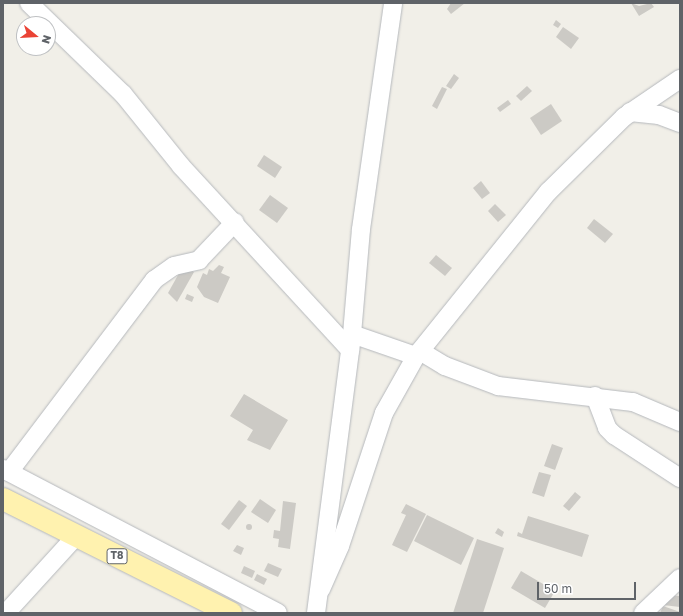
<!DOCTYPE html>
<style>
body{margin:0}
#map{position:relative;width:683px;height:616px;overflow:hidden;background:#f1efe8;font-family:"Golos Text",sans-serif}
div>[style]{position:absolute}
.building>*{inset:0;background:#cccac5}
.round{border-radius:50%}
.roads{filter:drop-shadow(0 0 1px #b5b8bc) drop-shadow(0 0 1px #b5b8bc)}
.minor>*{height:18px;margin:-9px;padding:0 9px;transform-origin:9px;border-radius:9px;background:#fff}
.major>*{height:22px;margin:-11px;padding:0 11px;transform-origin:11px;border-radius:11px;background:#fff2af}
span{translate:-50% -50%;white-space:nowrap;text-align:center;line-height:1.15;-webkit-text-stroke:4px #fff;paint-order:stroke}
.shield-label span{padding:1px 3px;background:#fff;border:1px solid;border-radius:3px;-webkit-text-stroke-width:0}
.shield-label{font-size:10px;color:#5f6368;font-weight:700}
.frame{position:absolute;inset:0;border:4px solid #5f6368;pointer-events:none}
.north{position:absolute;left:16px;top:16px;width:40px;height:40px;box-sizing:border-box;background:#fff;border:1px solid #bfc1c3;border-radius:50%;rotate:108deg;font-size:11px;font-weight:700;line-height:16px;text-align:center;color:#5f6368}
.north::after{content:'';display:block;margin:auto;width:14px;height:18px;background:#ea4335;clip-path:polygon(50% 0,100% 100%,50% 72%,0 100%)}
.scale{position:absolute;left:537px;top:582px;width:99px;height:18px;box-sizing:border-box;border:2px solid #5f6368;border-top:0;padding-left:5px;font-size:12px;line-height:14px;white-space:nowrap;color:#5f6368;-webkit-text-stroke:3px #fff;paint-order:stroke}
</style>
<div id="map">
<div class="building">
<i style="clip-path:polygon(451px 3px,465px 3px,451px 14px,447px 9px)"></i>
<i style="clip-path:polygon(631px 3px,639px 6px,651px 3px,654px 7px,639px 16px)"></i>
<i style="clip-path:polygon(556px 20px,561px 24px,558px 28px,553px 25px)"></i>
<i style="clip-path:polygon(563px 27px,579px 38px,571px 49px,556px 37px)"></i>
<i style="clip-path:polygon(454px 74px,459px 78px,451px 89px,446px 86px)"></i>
<i style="clip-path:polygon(527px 86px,532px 91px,521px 101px,516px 96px)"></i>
<i style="clip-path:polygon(442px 87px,447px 89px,437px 109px,432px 106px)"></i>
<i style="clip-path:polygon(508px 100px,511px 104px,500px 112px,497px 108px)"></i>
<i style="clip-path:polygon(551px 104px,562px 121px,541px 135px,530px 118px)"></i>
<i style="clip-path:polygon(264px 155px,282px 167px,275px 178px,257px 166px)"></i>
<i style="clip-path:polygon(481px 181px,490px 193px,482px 199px,473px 188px)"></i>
<i style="clip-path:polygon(270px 195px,288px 208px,277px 223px,259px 210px)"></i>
<i style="clip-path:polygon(495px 204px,506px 215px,498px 222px,488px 211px)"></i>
<i style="clip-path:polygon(594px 219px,613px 234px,605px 243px,587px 228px)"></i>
<i style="clip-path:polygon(436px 255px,452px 268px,445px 276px,429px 263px)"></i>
<i style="clip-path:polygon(219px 265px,224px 267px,221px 273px,230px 277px,218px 303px,204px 297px,197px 287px,203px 273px,207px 275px,209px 269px,213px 271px)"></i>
<i style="clip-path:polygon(183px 266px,194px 272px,177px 302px,168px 293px)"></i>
<i style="clip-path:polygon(187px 294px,194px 297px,192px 302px,185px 299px)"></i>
<i style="clip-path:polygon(244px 394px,288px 420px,270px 450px,247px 440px,253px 430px,230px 416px)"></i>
<i style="clip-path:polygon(552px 444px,563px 448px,555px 470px,544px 466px)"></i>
<i style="clip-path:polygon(539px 472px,551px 475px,544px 497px,532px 493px)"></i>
<i style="clip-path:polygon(575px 492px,581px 497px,569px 511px,563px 506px)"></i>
<i style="clip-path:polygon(260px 499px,276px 510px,268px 523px,251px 512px)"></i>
<i style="clip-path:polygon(239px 500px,247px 506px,229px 530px,221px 524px)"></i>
<i style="clip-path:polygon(283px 501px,296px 503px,290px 549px,278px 547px,279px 539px,273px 538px,274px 530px,280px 531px)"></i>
<i style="clip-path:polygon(406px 504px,426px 514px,407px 552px,392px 545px,406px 515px,401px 513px)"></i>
<i style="clip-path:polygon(427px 515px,474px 538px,461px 565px,414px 541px)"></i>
<i style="clip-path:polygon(528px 516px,589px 535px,582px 557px,517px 536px,518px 532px,522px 534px)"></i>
<i class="round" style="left:246px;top:524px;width:6px;height:6px"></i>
<i style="clip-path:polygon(498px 528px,504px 532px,502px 537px,495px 533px)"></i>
<i style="clip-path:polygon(477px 539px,504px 548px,483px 613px,453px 613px)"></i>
<i style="clip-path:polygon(237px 545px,244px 548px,241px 555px,233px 551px)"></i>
<i style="clip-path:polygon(268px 563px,282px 569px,278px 577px,264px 571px)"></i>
<i style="clip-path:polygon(244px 566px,255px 571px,252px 578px,241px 573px)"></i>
<i style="clip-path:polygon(521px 571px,555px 591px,545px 608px,511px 588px)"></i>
<i style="clip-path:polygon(257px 574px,267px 579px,264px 585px,254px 580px)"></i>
<i style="clip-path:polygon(664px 595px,680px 596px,680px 607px,663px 605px)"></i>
<i style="clip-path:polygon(663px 606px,680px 612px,680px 613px,660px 613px)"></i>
</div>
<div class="roads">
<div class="minor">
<i style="left:29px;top:3px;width:131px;rotate:44.1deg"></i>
<i style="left:123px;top:94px;width:92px;rotate:51.1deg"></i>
<i style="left:181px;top:166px;width:250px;rotate:47.4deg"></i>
<i style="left:630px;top:112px;width:29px;rotate:6deg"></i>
<i style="left:659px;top:115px;width:22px;rotate:21deg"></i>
<i style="left:352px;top:334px;width:68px;rotate:19deg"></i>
<i style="left:420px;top:351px;width:29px;rotate:31deg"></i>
<i style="left:445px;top:366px;width:57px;rotate:20.7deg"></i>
<i style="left:498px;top:386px;width:136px;rotate:6.8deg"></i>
<i style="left:633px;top:402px;width:51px;rotate:23.1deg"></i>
<i style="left:595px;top:396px;width:34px;rotate:69deg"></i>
<i style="left:607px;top:428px;width:10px;rotate:45deg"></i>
<i style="left:614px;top:435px;width:79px;rotate:33.1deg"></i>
<i style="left:3px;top:469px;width:310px;rotate:27.6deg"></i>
<i style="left:9px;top:472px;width:241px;rotate:-52.9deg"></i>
<i style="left:154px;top:280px;width:24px;rotate:-35deg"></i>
<i style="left:174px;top:266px;width:26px;rotate:-13deg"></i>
<i style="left:199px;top:260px;width:52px;rotate:-46.5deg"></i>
<i style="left:321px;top:589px;width:47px;rotate:-66.2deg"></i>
<i style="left:340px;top:546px;width:140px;rotate:-71.7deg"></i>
<i style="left:384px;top:413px;width:65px;rotate:-60.7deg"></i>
<i style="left:416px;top:356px;width:211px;rotate:-51.2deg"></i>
<i style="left:548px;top:192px;width:107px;rotate:-44.6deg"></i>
<i style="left:624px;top:117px;width:68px;rotate:-34.2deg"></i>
<i style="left:6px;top:613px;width:104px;rotate:-47.7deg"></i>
<i style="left:316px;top:613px;width:281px;rotate:-82.6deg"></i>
<i style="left:352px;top:334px;width:105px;rotate:-85.1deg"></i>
<i style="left:361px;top:229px;width:228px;rotate:-81.9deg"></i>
<i style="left:643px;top:613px;width:51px;rotate:-43.4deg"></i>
</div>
<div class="major">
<i style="left:3px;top:499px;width:255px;rotate:26.6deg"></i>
</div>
</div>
<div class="shield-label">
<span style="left:117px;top:556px">T8</span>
</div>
<div class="frame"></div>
<div class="north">N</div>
<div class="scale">50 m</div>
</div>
